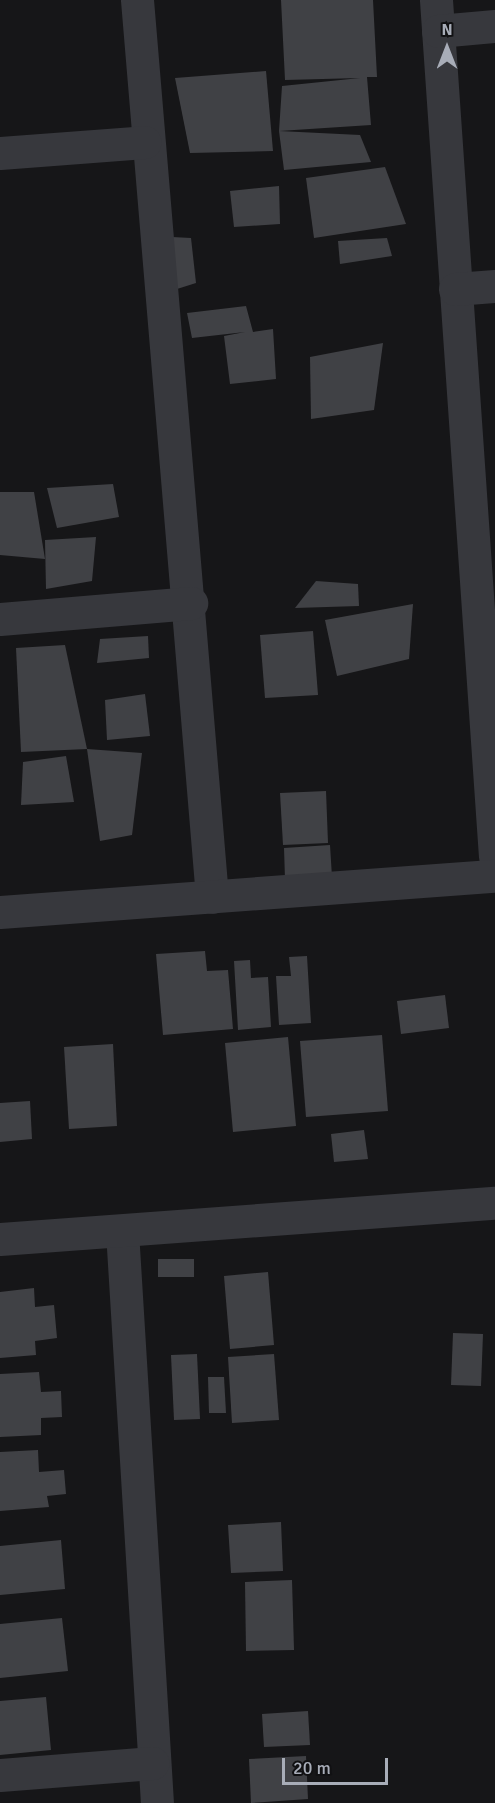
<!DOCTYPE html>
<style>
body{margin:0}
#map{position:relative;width:495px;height:1803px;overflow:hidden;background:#161618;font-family:Signika,sans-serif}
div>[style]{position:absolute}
.building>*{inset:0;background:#404145}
.minor>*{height:33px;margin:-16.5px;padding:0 16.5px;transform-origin:16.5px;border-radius:16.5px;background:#37383d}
span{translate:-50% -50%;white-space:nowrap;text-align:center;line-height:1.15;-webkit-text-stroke:5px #111113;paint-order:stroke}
.north{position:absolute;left:417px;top:18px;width:60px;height:60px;-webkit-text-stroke:4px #111113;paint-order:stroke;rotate:0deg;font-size:16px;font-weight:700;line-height:24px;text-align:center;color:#a8adb8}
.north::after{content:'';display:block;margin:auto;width:21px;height:27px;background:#a8adb8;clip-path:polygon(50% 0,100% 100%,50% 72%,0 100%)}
.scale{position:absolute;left:282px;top:1758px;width:106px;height:27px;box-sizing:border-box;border:3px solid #a8adb8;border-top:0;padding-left:8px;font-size:18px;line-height:21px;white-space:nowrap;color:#a8adb8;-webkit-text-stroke:4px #111113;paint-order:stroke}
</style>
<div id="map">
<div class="building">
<i style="clip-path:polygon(281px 0,373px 0,377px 77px,367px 77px,371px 125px,279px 131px,282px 86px,360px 78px,285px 80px)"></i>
<i style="clip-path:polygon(266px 71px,273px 151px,190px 153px,175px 78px)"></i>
<i style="clip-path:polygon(279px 131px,360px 135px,371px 162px,284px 170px)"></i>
<i style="clip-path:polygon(385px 167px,406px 224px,314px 238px,306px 178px)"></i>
<i style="clip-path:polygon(279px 186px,280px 224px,234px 227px,230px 191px)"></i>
<i style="clip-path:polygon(172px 237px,191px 238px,196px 283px,177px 289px)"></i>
<i style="clip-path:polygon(387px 238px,392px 256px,340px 264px,338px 241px)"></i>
<i style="clip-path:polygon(246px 306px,253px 332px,273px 329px,276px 379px,230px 384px,224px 336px,245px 332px,192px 338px,187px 313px)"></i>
<i style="clip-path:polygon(383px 343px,374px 410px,311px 419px,310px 357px)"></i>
<i style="clip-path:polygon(113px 484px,119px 517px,57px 528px,47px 488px)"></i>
<i style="clip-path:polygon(0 492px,34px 492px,45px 559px,0 555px)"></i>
<i style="clip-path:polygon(96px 537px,92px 581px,46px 589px,45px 540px)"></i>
<i style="clip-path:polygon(316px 581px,358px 584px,359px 606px,295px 608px)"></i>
<i style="clip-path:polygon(413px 604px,409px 659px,337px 676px,325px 620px)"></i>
<i style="clip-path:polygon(313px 631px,318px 695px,265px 698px,260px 635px)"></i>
<i style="clip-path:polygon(148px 636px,149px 658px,97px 663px,100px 639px)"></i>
<i style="clip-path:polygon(65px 645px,87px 749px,21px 752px,16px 648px)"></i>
<i style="clip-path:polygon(145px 694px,150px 736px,107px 740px,105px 700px)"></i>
<i style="clip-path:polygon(87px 749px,142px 753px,132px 835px,100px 841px)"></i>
<i style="clip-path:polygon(66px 756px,74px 802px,21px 805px,23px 762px)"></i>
<i style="clip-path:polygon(326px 791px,328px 843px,283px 845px,280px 793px)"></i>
<i style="clip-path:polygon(330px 845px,332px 877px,285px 879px,284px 848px)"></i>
<i style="clip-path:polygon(205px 951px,207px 971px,228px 970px,233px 1029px,163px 1035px,156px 954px)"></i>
<i style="clip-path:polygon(307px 956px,311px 1023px,279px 1025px,276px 976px,291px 976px,289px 957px)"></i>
<i style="clip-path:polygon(250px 960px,251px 978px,268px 977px,271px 1027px,238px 1030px,234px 961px)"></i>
<i style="clip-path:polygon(445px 995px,449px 1028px,401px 1034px,397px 1001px)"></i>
<i style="clip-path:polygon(382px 1035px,388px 1111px,306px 1117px,300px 1041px)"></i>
<i style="clip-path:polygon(288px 1037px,296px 1126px,233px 1132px,225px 1043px)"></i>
<i style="clip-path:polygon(113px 1044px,117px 1126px,69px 1129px,64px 1047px)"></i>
<i style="clip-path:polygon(30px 1101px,32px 1139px,0 1142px,0 1103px)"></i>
<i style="clip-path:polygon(364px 1130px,368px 1159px,334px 1162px,331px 1134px)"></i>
<i style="clip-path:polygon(158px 1259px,194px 1259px,194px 1277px,158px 1277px)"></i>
<i style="clip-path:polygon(268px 1272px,274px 1345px,230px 1349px,224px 1276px)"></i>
<i style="clip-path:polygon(34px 1288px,35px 1307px,54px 1305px,57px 1338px,35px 1341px,36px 1355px,0 1358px,0 1292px)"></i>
<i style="clip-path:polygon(453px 1333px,483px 1334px,481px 1386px,451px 1385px)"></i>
<i style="clip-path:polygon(197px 1354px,200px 1419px,174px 1420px,171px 1355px)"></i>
<i style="clip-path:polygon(274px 1354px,279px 1420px,232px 1423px,228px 1357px)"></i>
<i style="clip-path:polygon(39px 1372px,41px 1392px,61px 1391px,62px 1417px,41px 1418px,41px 1435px,0 1437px,0 1374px)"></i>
<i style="clip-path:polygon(208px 1377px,224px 1377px,226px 1413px,209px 1413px)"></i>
<i style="clip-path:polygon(38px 1450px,39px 1472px,64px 1470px,66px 1494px,47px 1496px,49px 1507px,0 1511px,0 1452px)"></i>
<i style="clip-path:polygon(281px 1522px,283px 1571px,231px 1573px,228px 1525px)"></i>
<i style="clip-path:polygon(61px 1540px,65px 1589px,0 1595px,0 1546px)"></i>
<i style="clip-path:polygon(292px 1580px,294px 1650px,246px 1651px,245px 1582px)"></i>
<i style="clip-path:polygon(62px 1618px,68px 1671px,0 1678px,0 1624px)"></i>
<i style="clip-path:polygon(46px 1697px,51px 1750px,0 1755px,0 1701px)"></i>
<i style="clip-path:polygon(308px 1711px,310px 1745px,264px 1747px,262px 1714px)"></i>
<i style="clip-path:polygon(306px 1756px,308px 1799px,251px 1803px,249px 1759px)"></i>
</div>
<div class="minor">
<i style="left:137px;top:0;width:900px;rotate:85.22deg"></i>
<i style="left:436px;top:0;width:858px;rotate:86.06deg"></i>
<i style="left:438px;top:31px;width:57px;rotate:-5deg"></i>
<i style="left:0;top:153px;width:145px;rotate:-4.3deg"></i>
<i style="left:455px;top:289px;width:40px;rotate:-4.3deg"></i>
<i style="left:0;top:619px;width:192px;rotate:-4.8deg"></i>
<i style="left:0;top:912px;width:496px;rotate:-4.2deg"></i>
<i style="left:122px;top:1231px;width:573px;rotate:86.5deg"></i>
<i style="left:0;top:1239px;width:496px;rotate:-4.2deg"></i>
<i style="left:0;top:1775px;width:153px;rotate:-4.5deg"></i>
</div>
<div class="north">N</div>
<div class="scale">20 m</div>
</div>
